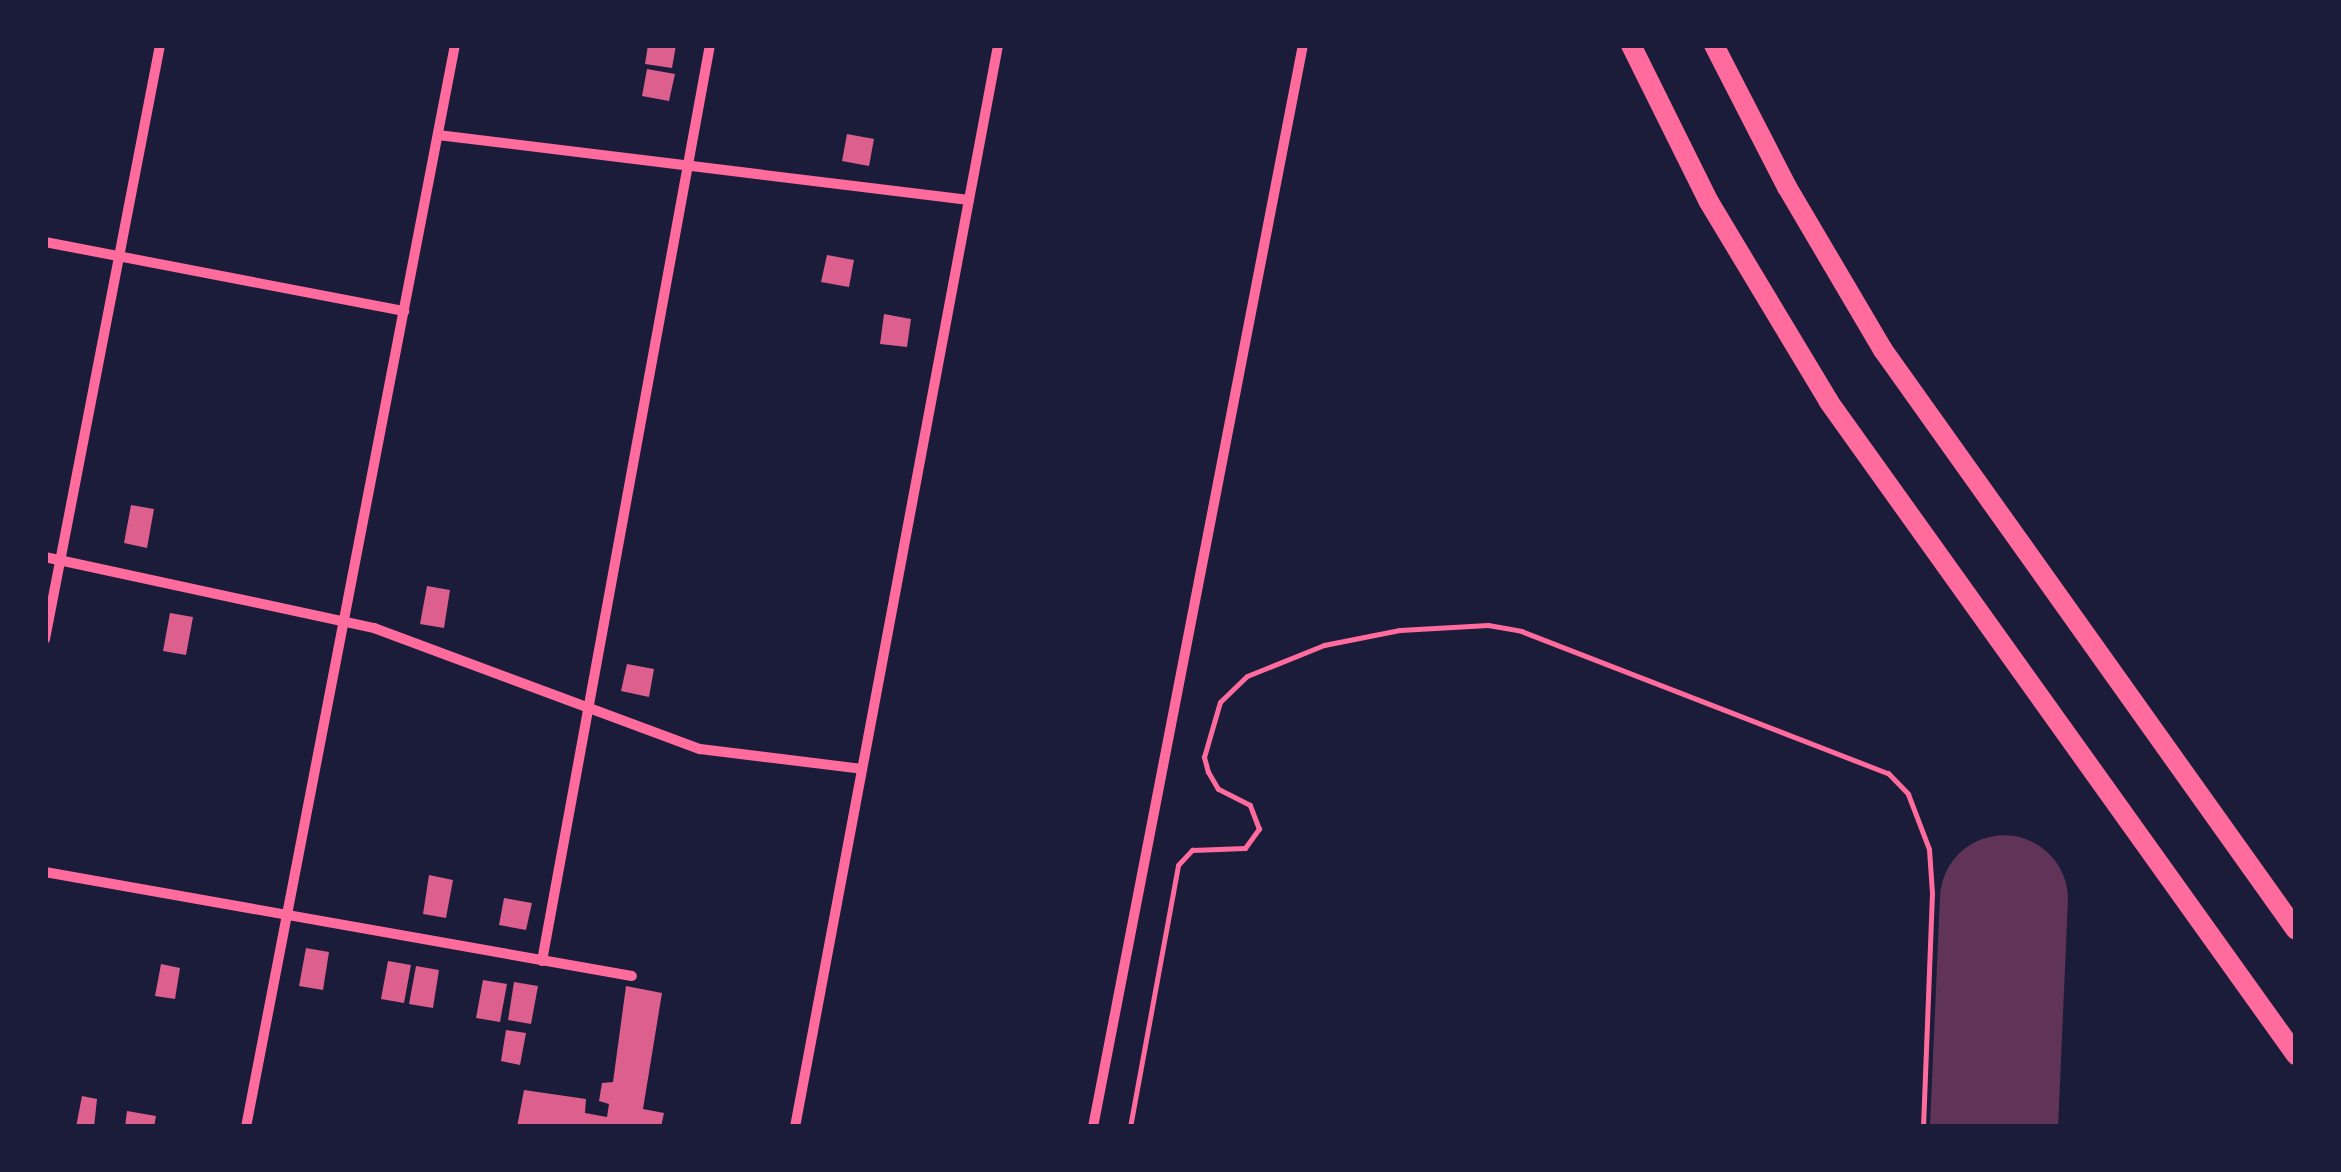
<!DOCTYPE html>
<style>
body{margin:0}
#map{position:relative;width:2341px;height:1172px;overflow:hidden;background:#1b1b3a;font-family:Roboto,sans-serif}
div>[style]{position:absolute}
.runway>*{height:128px;margin:-64px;padding:0 64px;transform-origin:64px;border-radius:64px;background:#603358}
.building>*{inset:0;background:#dd5f8e}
.service>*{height:5px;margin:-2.5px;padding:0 2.5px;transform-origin:2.5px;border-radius:2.5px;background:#ff6b9d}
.minor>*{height:10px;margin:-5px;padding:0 5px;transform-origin:5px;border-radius:5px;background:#ff6b9d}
.motorway>*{height:20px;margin:-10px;padding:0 10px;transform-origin:10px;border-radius:10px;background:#ff6b9d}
span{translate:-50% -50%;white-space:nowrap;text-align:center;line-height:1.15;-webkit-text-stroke:8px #1b1b3a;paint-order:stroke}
.frame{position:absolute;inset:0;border:48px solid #1b1b3a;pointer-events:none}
</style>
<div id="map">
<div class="runway">
<i style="left:1994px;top:1127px;width:228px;rotate:-87.5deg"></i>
</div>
<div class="building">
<i style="clip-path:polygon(648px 45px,676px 45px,672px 68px,645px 64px)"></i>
<i style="clip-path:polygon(647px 69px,675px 74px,669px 101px,642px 96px)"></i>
<i style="clip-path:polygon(847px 134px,874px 139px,869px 166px,842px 161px)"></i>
<i style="clip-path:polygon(827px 255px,854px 260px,849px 287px,821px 282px)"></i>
<i style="clip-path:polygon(884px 314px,911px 319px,907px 347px,880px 344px)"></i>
<i style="clip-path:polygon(131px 505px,154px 509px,147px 548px,124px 543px)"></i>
<i style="clip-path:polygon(427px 586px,450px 590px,444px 628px,420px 624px)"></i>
<i style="clip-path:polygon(170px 613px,193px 617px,186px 655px,163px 651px)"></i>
<i style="clip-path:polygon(627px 664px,654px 669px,649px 697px,621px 691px)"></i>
<i style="clip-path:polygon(429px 875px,453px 880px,446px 918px,423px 914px)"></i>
<i style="clip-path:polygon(504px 898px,532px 903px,526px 930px,499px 925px)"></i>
<i style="clip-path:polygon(306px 948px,329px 952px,323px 990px,299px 986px)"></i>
<i style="clip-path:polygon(388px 961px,411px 965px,404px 1003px,381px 999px)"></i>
<i style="clip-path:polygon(161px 964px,180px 968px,175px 999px,155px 996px)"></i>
<i style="clip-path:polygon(416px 966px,439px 970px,433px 1008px,409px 1004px)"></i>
<i style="clip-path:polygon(483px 980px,507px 984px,500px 1022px,476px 1018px)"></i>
<i style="clip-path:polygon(514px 982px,538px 986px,531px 1024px,508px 1020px)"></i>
<i style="clip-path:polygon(626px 986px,662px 993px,643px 1109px,664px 1113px,661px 1127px,517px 1127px,524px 1090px,586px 1099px,585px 1113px,607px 1117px,609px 1104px,599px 1101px,602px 1083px,613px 1082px)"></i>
<i style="clip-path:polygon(506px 1030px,526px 1033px,520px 1065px,501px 1061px)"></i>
<i style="clip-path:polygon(82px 1096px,97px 1099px,94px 1127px,76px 1127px)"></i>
<i style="clip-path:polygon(127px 1111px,156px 1116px,154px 1127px,125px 1127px)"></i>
</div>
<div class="service">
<i style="left:1130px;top:1127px;width:266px;rotate:-79.6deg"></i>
<i style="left:1178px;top:865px;width:21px;rotate:-47deg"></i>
<i style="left:1192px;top:850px;width:53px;rotate:-2.2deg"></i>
<i style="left:1245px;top:848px;width:24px;rotate:-54deg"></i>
<i style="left:1259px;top:829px;width:26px;rotate:-111deg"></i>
<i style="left:1250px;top:805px;width:36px;rotate:-153deg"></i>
<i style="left:1218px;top:789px;width:20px;rotate:-120deg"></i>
<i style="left:1208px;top:772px;width:16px;rotate:-105deg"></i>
<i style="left:1204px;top:757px;width:57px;rotate:-73.8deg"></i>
<i style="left:1220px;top:702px;width:37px;rotate:-44deg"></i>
<i style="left:1247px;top:676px;width:83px;rotate:-21.9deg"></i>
<i style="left:1324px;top:645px;width:77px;rotate:-11.2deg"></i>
<i style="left:1400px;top:630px;width:88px;rotate:-3.3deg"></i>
<i style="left:1488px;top:625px;width:34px;rotate:10deg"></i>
<i style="left:1521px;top:631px;width:394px;rotate:21.2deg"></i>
<i style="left:1888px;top:773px;width:29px;rotate:46deg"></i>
<i style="left:1908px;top:794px;width:59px;rotate:69.1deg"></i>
<i style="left:1929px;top:849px;width:44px;rotate:86.1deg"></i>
<i style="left:1932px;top:893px;width:234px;rotate:92.2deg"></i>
</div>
<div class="minor">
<i style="left:438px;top:135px;width:535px;rotate:6.98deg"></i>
<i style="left:45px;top:242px;width:366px;rotate:10.9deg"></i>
<i style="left:45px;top:557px;width:337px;rotate:12.2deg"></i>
<i style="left:374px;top:628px;width:348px;rotate:20.4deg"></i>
<i style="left:700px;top:749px;width:163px;rotate:7deg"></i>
<i style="left:45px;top:639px;width:605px;rotate:-79.04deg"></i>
<i style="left:45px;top:872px;width:596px;rotate:10.05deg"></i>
<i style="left:542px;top:961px;width:931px;rotate:-79.61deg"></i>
<i style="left:246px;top:1127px;width:1102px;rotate:-79.07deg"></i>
<i style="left:795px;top:1127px;width:1101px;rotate:-79.37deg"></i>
<i style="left:1093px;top:1127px;width:1102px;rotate:-79.02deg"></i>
</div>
<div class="motorway">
<i style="left:1631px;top:45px;width:175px;rotate:63.6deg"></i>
<i style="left:1709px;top:202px;width:233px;rotate:59deg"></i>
<i style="left:1829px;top:402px;width:803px;rotate:54.43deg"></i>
<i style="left:1714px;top:45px;width:160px;rotate:62.8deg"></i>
<i style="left:1787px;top:187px;width:189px;rotate:59.5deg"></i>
<i style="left:1883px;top:350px;width:712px;rotate:54.55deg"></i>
</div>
<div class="frame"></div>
</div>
